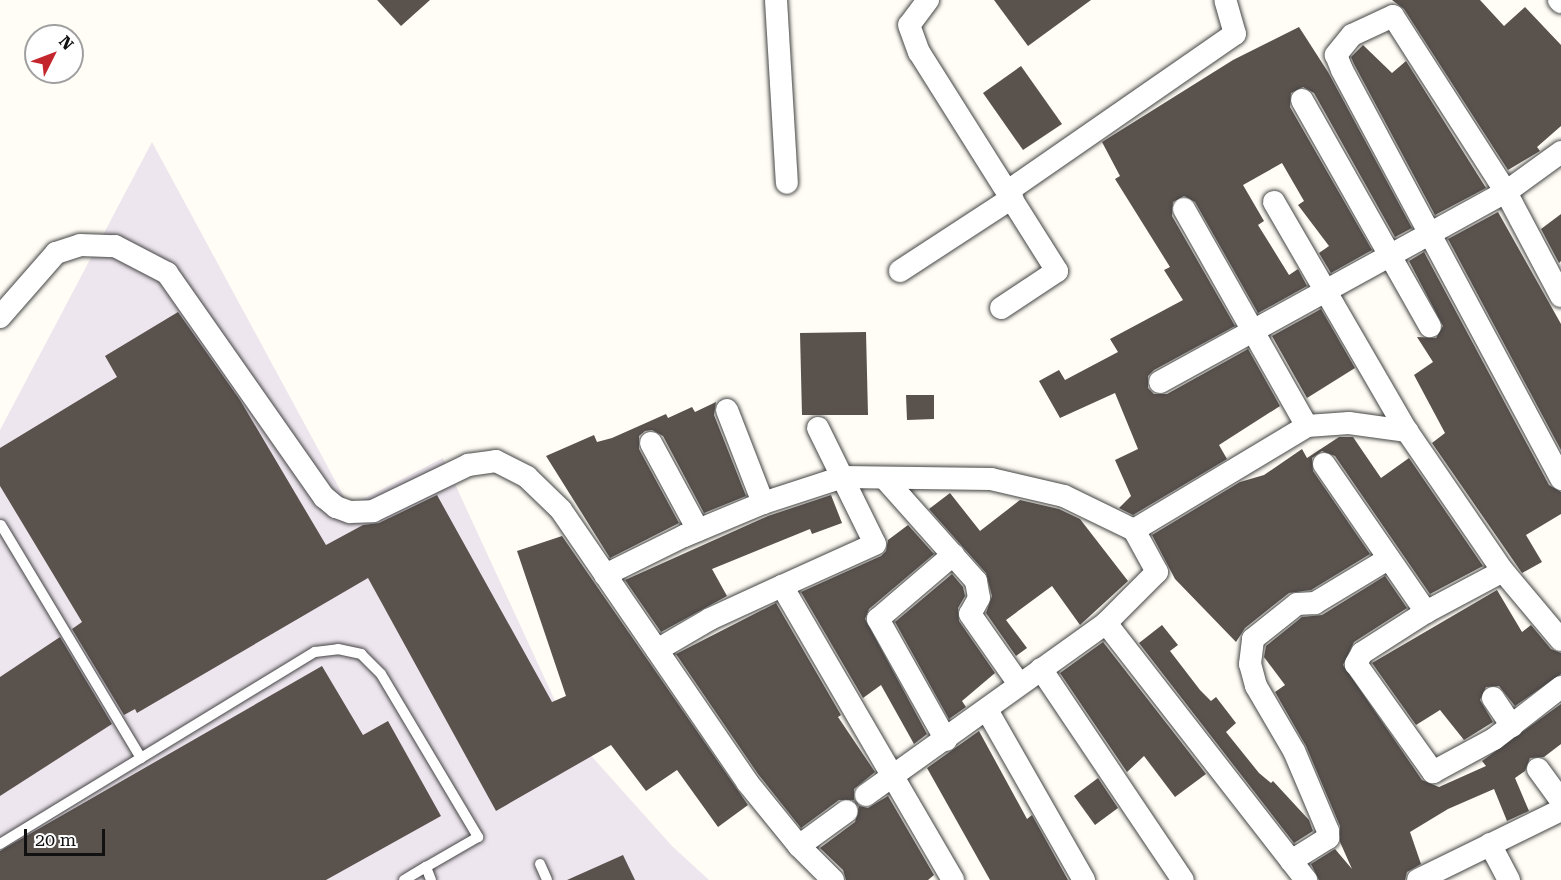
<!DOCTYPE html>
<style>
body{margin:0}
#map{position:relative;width:1561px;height:880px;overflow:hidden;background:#fffdf5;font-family:"Roboto Serif",serif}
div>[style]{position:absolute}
.industrial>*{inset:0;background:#eee6ef}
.building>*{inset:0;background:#5a524d}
.roads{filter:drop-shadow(0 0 2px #444) drop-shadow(0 0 2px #444)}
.lane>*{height:10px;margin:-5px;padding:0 5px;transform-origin:5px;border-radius:5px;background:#fff}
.street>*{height:22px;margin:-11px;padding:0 11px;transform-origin:11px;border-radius:11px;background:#fff}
span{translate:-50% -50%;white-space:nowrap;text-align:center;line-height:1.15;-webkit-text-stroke:6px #fff;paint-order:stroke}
.north{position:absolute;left:24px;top:24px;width:60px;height:60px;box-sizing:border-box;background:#fff;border:2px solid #a0a0a0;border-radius:50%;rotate:48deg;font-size:16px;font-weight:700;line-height:24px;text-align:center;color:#111}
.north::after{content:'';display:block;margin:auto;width:21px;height:27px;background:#c4262e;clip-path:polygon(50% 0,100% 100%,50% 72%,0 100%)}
.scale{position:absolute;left:24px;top:829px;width:81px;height:27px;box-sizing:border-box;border:3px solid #111;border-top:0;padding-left:8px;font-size:18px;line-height:21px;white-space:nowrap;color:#111;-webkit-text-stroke:4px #fff;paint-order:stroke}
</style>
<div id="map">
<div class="industrial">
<i style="clip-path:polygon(152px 142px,349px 506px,443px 458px,569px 731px,672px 846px,709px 880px,0 880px,0 430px)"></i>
</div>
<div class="building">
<i style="clip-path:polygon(377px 0,430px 0,401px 26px)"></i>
<i style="clip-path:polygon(994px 0,1091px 0,1028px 46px)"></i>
<i style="clip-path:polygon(1392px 0,1480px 0,1504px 26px,1525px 7px,1561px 45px,1561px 126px,1537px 147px,1540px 151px,1508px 170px,1404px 9px)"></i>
<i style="clip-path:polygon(1299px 27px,1328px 72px,1412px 228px,1395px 237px,1314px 93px,1303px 87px,1291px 93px,1290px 107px,1372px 250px,1331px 273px,1319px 253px,1329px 246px,1298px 205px,1304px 201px,1282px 163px,1243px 185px,1264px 221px,1258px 225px,1289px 275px,1298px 269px,1307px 286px,1258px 313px,1195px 202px,1184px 196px,1173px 202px,1172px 216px,1235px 326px,1154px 370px,1148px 376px,1148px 388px,1154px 394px,1167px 394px,1248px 349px,1280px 406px,1219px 445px,1227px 459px,1133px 515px,1119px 508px,1131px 496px,1115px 460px,1138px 449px,1115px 393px,1060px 418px,1039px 381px,1059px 370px,1065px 380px,1118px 352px,1110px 339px,1183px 300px,1164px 270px,1170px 267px,1115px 179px,1120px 176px,1102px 142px,1233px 60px)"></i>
<i style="clip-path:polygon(1363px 45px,1392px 73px,1406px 61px,1486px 188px,1435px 215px,1354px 64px,1351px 57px)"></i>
<i style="clip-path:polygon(1021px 66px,1062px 124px,1023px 150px,983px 93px)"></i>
<i style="clip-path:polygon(1498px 212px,1561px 324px,1561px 450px,1448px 239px)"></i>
<i style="clip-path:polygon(1561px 214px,1561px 261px,1559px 263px,1541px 229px)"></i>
<i style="clip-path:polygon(1424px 252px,1549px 485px,1561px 492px,1561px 514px,1526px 535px,1542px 562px,1522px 573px,1432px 443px,1445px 433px,1414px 375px,1433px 362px,1417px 337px,1436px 338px,1443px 326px,1409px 261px)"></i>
<i style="clip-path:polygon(1321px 309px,1355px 368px,1307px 398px,1272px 336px)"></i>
<i style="clip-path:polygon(178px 312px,240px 400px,326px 545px,363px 525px,379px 523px,437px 495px,552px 702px,566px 696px,517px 551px,562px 536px,748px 805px,718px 827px,677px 770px,646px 791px,611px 745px,496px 811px,368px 578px,137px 713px,135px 709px,124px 715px,72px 629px,82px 622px,0 486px,0 448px,117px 377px,105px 356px)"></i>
<i style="clip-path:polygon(866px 332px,868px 415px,802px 415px,800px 333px)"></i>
<i style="clip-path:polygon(906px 395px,934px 395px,934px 419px,907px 420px)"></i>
<i style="clip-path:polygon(716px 402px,714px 415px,746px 496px,704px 513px,663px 436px,652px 430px,645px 431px,639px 436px,639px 449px,679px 523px,610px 558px,546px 456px,594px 435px,597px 442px,612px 438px,666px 414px,668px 418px,692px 407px,695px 412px)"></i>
<i style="clip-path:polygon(1339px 437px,1353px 437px,1381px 478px,1409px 458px,1483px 566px,1430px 594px,1335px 456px,1322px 451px,1312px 458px,1313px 471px,1370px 554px,1311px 590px,1289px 593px,1245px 628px,1236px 642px,1175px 579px,1152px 535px,1240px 482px,1264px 475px,1302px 449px,1307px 458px)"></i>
<i style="clip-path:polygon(950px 493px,980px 531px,1020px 500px,1059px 509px,1080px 519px,1128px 581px,1080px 625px,1052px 586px,1006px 620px,1027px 648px,1016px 656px,986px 613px,992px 596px,986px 573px,929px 509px)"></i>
<i style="clip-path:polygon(831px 495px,842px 523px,812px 534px,810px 529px,712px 569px,727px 596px,661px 632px,625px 580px,768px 516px)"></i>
<i style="clip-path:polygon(908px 525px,934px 554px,869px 609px,865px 619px,927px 734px,914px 744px,881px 685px,863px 698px,801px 592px,881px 556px,886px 551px,888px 540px)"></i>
<i style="clip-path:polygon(952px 574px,963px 587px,965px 596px,958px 608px,959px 621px,995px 673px,962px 701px,966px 707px,949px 719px,895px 622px)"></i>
<i style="clip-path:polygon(1385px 576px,1407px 608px,1354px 642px,1343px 665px,1422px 780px,1439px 787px,1486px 766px,1482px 761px,1561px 704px,1561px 744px,1544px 757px,1530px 758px,1525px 771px,1515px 778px,1529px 811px,1507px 821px,1494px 789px,1448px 809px,1410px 832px,1421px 864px,1407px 872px,1405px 880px,1319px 880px,1311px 864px,1335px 849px,1352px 869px,1340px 842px,1340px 826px,1306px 746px,1275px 692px,1285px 685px,1264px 657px,1266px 646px,1302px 617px,1322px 615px)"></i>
<i style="clip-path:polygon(1497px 590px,1522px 632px,1531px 625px,1551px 649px,1561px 653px,1561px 674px,1515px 706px,1499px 686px,1486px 687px,1480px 700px,1493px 722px,1464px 740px,1440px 710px,1416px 725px,1372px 663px)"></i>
<i style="clip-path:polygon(776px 603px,841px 715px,838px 717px,875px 772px,854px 789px,854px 800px,839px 800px,801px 828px,758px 774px,676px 654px)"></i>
<i style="clip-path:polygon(1162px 625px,1178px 645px,1170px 651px,1200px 690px,1211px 701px,1216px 697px,1236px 723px,1226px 732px,1259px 773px,1271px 783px,1273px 781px,1309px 820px,1313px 831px,1294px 843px,1139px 643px)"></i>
<i style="clip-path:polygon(60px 637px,112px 724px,0 796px,0 677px)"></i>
<i style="clip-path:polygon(1103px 642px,1206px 774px,1175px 797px,1144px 756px,1127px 772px,1060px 673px)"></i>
<i style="clip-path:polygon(322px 666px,363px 735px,388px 721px,441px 816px,326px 880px,0 880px,0 851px)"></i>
<i style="clip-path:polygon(979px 731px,1027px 819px,1032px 815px,1068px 880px,990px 880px,927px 768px)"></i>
<i style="clip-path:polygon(1098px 778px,1118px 808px,1095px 825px,1074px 796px)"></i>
<i style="clip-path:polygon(888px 796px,934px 875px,928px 880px,846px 880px,843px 870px,820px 848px,855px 822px,859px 806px,868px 808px)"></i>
<i style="clip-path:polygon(623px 855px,635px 880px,567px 880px)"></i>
</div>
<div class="roads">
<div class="lane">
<i style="left:1px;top:525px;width:272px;rotate:59deg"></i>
<i style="left:0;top:844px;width:369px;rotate:-31.4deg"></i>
<i style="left:315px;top:652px;width:23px;rotate:-7deg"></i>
<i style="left:338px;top:649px;width:24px;rotate:12deg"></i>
<i style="left:361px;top:654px;width:28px;rotate:45deg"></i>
<i style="left:381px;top:674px;width:190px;rotate:59.2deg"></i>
<i style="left:478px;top:837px;width:60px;rotate:150deg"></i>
<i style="left:426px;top:867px;width:14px;rotate:69deg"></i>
<i style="left:540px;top:864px;width:17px;rotate:66deg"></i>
<i style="left:404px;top:880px;width:26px;rotate:-31deg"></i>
</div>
<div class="street">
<i style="left:776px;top:0;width:183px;rotate:86.6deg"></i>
<i style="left:928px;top:0;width:31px;rotate:127deg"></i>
<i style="left:909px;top:25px;width:29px;rotate:70deg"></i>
<i style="left:919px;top:52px;width:259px;rotate:57.8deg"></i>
<i style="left:1057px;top:271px;width:67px;rotate:146.5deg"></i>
<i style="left:1559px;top:0;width:3px;rotate:45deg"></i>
<i style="left:1302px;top:100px;width:260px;rotate:60.5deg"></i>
<i style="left:1008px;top:191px;width:276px;rotate:-34.7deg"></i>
<i style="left:1235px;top:34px;width:35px;rotate:-106deg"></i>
<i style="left:1274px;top:202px;width:265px;rotate:59.9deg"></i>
<i style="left:1407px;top:431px;width:170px;rotate:55.6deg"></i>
<i style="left:1503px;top:571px;width:90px;rotate:50deg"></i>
<i style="left:1184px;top:209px;width:249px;rotate:60.5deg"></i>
<i style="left:900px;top:271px;width:134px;rotate:-33.1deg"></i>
<i style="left:1561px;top:296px;width:118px;rotate:-117.9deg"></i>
<i style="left:1506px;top:192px;width:209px;rotate:-122.7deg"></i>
<i style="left:1393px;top:16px;width:45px;rotate:155.1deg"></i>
<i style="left:1352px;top:35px;width:26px;rotate:129deg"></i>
<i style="left:1336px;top:55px;width:16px;rotate:68deg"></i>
<i style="left:1342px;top:70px;width:464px;rotate:61.8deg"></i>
<i style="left:0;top:317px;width:85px;rotate:-48.8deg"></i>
<i style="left:56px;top:253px;width:25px;rotate:-18deg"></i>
<i style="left:80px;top:245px;width:35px;rotate:2deg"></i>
<i style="left:115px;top:246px;width:59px;rotate:27.4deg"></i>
<i style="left:167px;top:273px;width:274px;rotate:55deg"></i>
<i style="left:324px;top:497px;width:16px;rotate:40deg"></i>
<i style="left:336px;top:507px;width:15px;rotate:20deg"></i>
<i style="left:350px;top:512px;width:23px;rotate:-2deg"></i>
<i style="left:373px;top:511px;width:106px;rotate:-25.8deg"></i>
<i style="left:468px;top:465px;width:28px;rotate:-8deg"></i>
<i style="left:496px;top:461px;width:35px;rotate:27deg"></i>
<i style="left:527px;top:477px;width:47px;rotate:44.1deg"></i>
<i style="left:561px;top:510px;width:330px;rotate:55.6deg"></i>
<i style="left:747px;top:782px;width:82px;rotate:50.9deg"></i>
<i style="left:799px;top:846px;width:48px;rotate:45deg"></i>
<i style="left:1160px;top:382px;width:395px;rotate:-28.8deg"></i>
<i style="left:1506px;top:192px;width:68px;rotate:-36deg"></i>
<i style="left:727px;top:410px;width:100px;rotate:68.8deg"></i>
<i style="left:818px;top:428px;width:129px;rotate:63.8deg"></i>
<i style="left:875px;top:544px;width:102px;rotate:155.7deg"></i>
<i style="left:782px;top:586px;width:340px;rotate:59.8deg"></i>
<i style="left:651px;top:443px;width:99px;rotate:61.6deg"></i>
<i style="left:1324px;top:464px;width:180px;rotate:55.4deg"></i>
<i style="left:1426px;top:612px;width:87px;rotate:-28deg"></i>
<i style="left:886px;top:480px;width:135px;rotate:48.3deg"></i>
<i style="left:976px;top:581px;width:17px;rotate:80deg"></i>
<i style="left:979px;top:598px;width:18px;rotate:119deg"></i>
<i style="left:970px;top:614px;width:85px;rotate:55deg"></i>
<i style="left:605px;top:575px;width:88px;rotate:-26.3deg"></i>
<i style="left:684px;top:536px;width:86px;rotate:-22.7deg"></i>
<i style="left:763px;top:503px;width:84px;rotate:-18deg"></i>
<i style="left:843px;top:477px;width:148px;rotate:0.8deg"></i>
<i style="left:991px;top:479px;width:75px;rotate:13.1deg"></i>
<i style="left:1064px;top:496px;width:78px;rotate:25.9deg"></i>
<i style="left:1134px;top:530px;width:202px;rotate:-31deg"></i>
<i style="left:1307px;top:426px;width:42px;rotate:-4.1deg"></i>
<i style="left:1349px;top:423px;width:59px;rotate:7.9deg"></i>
<i style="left:1426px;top:612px;width:76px;rotate:147.4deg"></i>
<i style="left:1362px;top:653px;width:13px;rotate:119deg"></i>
<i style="left:1356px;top:664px;width:133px;rotate:54.5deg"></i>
<i style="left:1433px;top:772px;width:69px;rotate:-28.4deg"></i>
<i style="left:1494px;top:739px;width:85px;rotate:-37.8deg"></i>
<i style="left:1106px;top:623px;width:326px;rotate:52.1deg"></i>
<i style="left:657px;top:650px;width:61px;rotate:-30.3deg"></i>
<i style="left:710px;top:619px;width:79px;rotate:-24.6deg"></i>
<i style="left:1041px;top:669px;width:254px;rotate:56.1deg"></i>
<i style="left:1493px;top:698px;width:34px;rotate:56deg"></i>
<i style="left:987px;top:710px;width:196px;rotate:60.3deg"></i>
<i style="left:946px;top:740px;width:139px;rotate:-119.3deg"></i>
<i style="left:878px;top:619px;width:99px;rotate:-40.5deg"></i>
<i style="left:1538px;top:769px;width:39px;rotate:54deg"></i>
<i style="left:866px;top:795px;width:295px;rotate:-35.6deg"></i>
<i style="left:1106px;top:623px;width:72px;rotate:-45deg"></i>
<i style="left:1157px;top:572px;width:48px;rotate:-118.7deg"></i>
<i style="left:1490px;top:844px;width:41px;rotate:62.2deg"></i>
<i style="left:799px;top:846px;width:59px;rotate:-36.1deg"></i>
<i style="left:1291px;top:861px;width:44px;rotate:-31.9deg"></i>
<i style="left:1328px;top:838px;width:7px;rotate:-90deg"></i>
<i style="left:1328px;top:831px;width:87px;rotate:-113deg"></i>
<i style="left:1294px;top:751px;width:75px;rotate:-120.3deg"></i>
<i style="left:1256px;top:686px;width:23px;rotate:-105deg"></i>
<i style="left:1250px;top:664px;width:25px;rotate:-83deg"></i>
<i style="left:1253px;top:639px;width:56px;rotate:-38.5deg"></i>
<i style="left:1297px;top:604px;width:18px;rotate:-3deg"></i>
<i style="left:1315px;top:603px;width:85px;rotate:-31.1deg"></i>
<i style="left:1418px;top:880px;width:159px;rotate:-26.1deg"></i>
</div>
</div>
<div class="north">N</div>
<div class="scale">20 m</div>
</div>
